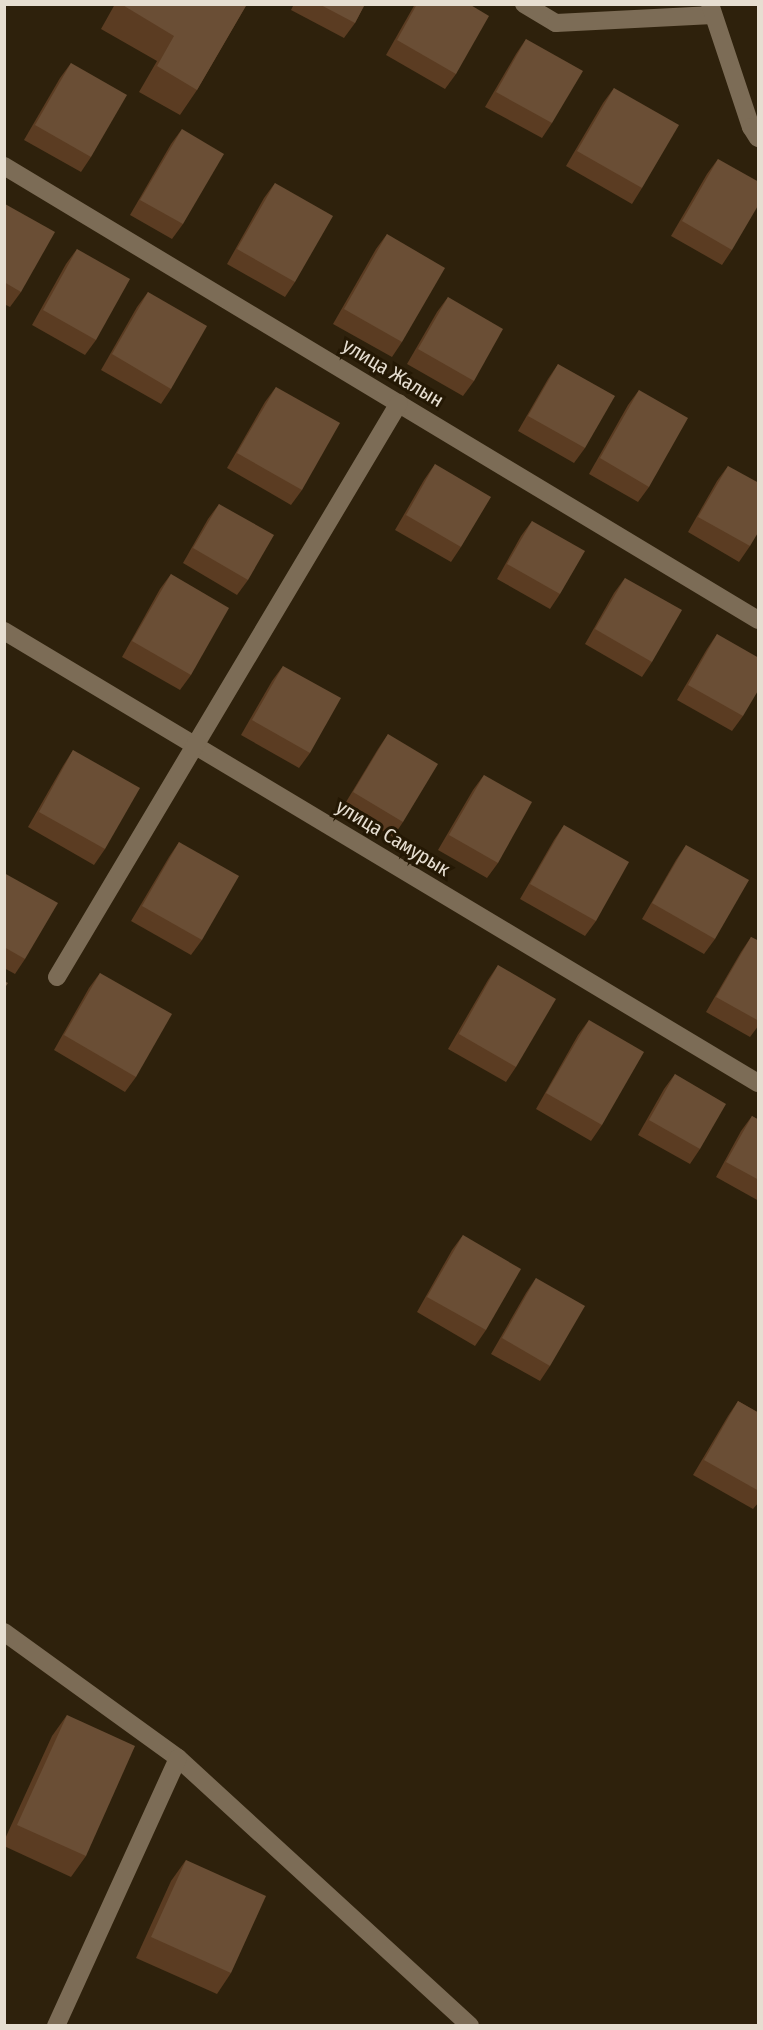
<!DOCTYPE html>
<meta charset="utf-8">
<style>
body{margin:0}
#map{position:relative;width:763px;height:2030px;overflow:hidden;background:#2e210c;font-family:"Fira Sans Condensed",sans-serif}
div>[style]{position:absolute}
.minor>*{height:18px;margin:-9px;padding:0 9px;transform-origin:9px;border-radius:9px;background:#7c6c56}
.wall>*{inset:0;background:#5b3c22}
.building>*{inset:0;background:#6a4e35}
span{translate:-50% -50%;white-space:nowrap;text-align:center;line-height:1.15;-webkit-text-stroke:6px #241804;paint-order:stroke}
.street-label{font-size:20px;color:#e6ded1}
.frame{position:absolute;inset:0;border:6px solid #e6ded1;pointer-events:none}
</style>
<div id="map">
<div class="minor">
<i style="left:524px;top:4px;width:37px;rotate:31deg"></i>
<i style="left:556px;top:23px;width:157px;rotate:-2.9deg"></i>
<i style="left:710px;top:4px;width:130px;rotate:71.6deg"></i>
<i style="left:751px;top:127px;width:13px;rotate:58deg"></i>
<i style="left:4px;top:166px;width:880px;rotate:31.05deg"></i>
<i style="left:4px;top:631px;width:879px;rotate:30.94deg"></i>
<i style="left:57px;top:977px;width:668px;rotate:-59.21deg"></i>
<i style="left:4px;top:1632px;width:215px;rotate:35.9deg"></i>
<i style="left:178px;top:1758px;width:396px;rotate:42.5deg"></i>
<i style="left:56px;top:2026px;width:294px;rotate:-65.5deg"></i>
</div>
<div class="wall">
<i style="clip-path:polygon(115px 4px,247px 4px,197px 90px,180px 115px,139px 92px,157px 61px,101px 29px)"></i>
<i style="clip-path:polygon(294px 4px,365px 4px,355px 23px,344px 38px,291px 10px)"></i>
<i style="clip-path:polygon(415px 4px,469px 4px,456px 74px,445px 89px,386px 55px)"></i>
<i style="clip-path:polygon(526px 39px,552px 123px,542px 138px,485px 107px,516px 54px)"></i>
<i style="clip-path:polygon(71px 63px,91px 157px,81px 172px,24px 140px,60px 78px)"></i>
<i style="clip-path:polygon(614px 88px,642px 188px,632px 204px,566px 166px,603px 103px)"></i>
<i style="clip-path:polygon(182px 129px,183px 224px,172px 239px,130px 215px,171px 144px)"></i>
<i style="clip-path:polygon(718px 159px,732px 250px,722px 265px,671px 236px,707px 174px)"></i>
<i style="clip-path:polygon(275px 183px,295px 282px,285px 297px,227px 264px,264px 198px)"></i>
<i style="clip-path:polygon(4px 205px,21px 292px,10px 307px,4px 304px)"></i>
<i style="clip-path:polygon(387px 234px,402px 342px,392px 357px,333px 324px,376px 249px)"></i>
<i style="clip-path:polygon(77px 249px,96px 340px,85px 355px,32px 325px,66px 264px)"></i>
<i style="clip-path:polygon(148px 292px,171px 389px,161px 404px,101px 370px,137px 307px)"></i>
<i style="clip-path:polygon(448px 297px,474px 381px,463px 396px,407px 364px,437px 312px)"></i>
<i style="clip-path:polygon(558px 364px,585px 448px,574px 463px,518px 431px,548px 379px)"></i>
<i style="clip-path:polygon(276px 387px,302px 490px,291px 505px,227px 468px,265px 402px)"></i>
<i style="clip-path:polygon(639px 390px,649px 487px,638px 502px,589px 474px,628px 405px)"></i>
<i style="clip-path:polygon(435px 464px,461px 547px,451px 562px,395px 530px,424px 480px)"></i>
<i style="clip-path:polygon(728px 466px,750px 546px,739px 562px,688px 532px,717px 481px)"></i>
<i style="clip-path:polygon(219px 504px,248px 580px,237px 595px,183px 563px,208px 519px)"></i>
<i style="clip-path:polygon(532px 521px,560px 594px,550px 609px,497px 579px,521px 536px)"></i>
<i style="clip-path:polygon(171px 574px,191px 675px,180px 690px,122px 657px,160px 589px)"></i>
<i style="clip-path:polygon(625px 578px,652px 662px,642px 677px,585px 644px,614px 593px)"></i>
<i style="clip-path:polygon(717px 634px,743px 716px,732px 731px,677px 700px,707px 649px)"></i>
<i style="clip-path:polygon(283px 666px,310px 753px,299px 768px,241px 735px,272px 681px)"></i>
<i style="clip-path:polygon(388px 734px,403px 822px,393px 837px,343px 807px,378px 749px)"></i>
<i style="clip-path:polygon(73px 750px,105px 849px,94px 865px,28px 827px,63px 766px)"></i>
<i style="clip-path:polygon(484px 775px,498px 863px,487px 878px,438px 850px,473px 790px)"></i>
<i style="clip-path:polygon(564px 825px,596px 921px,585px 936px,520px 899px,554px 840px)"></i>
<i style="clip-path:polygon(179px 842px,202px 940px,191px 955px,131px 921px,169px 857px)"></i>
<i style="clip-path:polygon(686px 845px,715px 939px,704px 954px,642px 919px,676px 860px)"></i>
<i style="clip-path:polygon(4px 873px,25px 959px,15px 974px,4px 968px)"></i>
<i style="clip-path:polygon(751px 937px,759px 941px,759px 1025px,750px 1037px,706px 1012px,741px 952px)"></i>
<i style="clip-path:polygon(498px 965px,516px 1067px,506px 1082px,448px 1049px,488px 980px)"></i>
<i style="clip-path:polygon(100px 973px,136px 1077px,125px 1092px,54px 1050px,89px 988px)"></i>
<i style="clip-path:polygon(589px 1020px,602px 1125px,591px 1141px,536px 1109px,578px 1035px)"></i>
<i style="clip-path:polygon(675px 1074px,700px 1149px,690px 1164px,638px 1135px,664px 1089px)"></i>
<i style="clip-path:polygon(752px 1116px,759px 1120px,759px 1201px,716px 1177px,741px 1131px)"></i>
<i style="clip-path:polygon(463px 1235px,486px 1330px,475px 1346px,417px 1312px,452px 1250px)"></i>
<i style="clip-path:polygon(536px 1278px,550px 1366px,540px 1381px,491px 1354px,526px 1293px)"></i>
<i style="clip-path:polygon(738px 1401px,759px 1413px,759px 1502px,753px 1509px,693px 1475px,728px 1416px)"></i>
<i style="clip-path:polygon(67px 1715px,86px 1856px,71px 1877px,4px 1846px,4px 1841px,52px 1736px)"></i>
<i style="clip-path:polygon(186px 1860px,231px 1973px,217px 1994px,136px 1958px,171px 1881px)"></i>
</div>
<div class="building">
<i style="clip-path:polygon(121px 4px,247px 4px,197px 90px,157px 66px,174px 36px)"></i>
<i style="clip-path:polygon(319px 4px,365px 4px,355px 23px)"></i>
<i style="clip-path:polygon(417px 4px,469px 4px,489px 16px,456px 74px,397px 40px)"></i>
<i style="clip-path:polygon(526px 39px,583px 71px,552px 123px,496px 92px)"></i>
<i style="clip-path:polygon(71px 63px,127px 95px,91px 157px,35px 125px)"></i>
<i style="clip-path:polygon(614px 88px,679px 125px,642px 188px,577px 151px)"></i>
<i style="clip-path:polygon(182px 129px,224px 154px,183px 224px,140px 200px)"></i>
<i style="clip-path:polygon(718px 159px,759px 182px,759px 204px,732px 250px,682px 221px)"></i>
<i style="clip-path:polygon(275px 183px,333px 216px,295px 282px,237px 249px)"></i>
<i style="clip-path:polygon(5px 204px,55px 232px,21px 292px,4px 282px,4px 205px)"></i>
<i style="clip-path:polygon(387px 234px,445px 268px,402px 342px,344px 309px)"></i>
<i style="clip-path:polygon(77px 249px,130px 279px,96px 340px,43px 310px)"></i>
<i style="clip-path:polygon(148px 292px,207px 326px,171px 389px,112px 354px)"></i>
<i style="clip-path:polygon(448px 297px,503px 329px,474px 381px,418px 349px)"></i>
<i style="clip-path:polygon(558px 364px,615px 396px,585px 448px,528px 416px)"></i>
<i style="clip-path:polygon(276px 387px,340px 423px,302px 490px,237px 453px)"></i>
<i style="clip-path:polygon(639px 390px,688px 418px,649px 487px,600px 458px)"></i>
<i style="clip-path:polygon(435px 464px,491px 497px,461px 547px,406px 515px)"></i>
<i style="clip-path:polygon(728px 466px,759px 483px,759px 531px,750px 546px,698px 517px)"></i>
<i style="clip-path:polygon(219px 504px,274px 535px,248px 580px,193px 548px)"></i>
<i style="clip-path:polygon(532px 521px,585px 551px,560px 594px,507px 564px)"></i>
<i style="clip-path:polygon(171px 574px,229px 608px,191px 675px,132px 641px)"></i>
<i style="clip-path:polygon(625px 578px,682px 610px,652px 662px,595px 629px)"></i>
<i style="clip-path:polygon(717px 634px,759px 658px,759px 689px,743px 716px,688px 685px)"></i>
<i style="clip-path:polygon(283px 666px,341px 698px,310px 753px,252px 720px)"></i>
<i style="clip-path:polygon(388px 734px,438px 764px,403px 822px,353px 792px)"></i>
<i style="clip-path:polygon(73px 750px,140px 788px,105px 849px,39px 812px)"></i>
<i style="clip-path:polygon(484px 775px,532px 802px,498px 863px,449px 835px)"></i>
<i style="clip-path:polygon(564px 825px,629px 862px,596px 921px,530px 884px)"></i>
<i style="clip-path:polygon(179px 842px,239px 876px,202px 940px,142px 906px)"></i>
<i style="clip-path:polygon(686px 845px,749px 880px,715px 939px,652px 903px)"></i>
<i style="clip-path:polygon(4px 873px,58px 903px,25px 959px,4px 947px)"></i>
<i style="clip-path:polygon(751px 937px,759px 941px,759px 1021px,716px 997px)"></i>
<i style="clip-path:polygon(498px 965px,556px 999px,516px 1067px,459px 1034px)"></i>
<i style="clip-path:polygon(100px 973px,172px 1014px,136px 1077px,64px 1035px)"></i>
<i style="clip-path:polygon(4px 981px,8px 983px,4px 989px)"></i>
<i style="clip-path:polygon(589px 1020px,644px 1052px,602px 1125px,546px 1093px)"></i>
<i style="clip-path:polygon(675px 1074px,726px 1104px,700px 1149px,649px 1120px)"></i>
<i style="clip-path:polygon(752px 1116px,759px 1120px,759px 1180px,726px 1162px)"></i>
<i style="clip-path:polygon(463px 1235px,521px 1269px,486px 1330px,427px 1297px)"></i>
<i style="clip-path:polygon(536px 1278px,585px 1306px,550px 1366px,502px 1338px)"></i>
<i style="clip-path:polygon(738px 1401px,759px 1413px,759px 1491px,704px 1460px)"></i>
<i style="clip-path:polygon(67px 1715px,135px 1746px,86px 1856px,17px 1825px)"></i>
<i style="clip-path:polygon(186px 1860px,266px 1896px,231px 1973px,151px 1937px)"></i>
</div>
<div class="street-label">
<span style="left:393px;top:373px;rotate:31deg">улица Жалын</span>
<span style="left:393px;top:838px;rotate:31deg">улица Самурык</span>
</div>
<div class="frame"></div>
</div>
